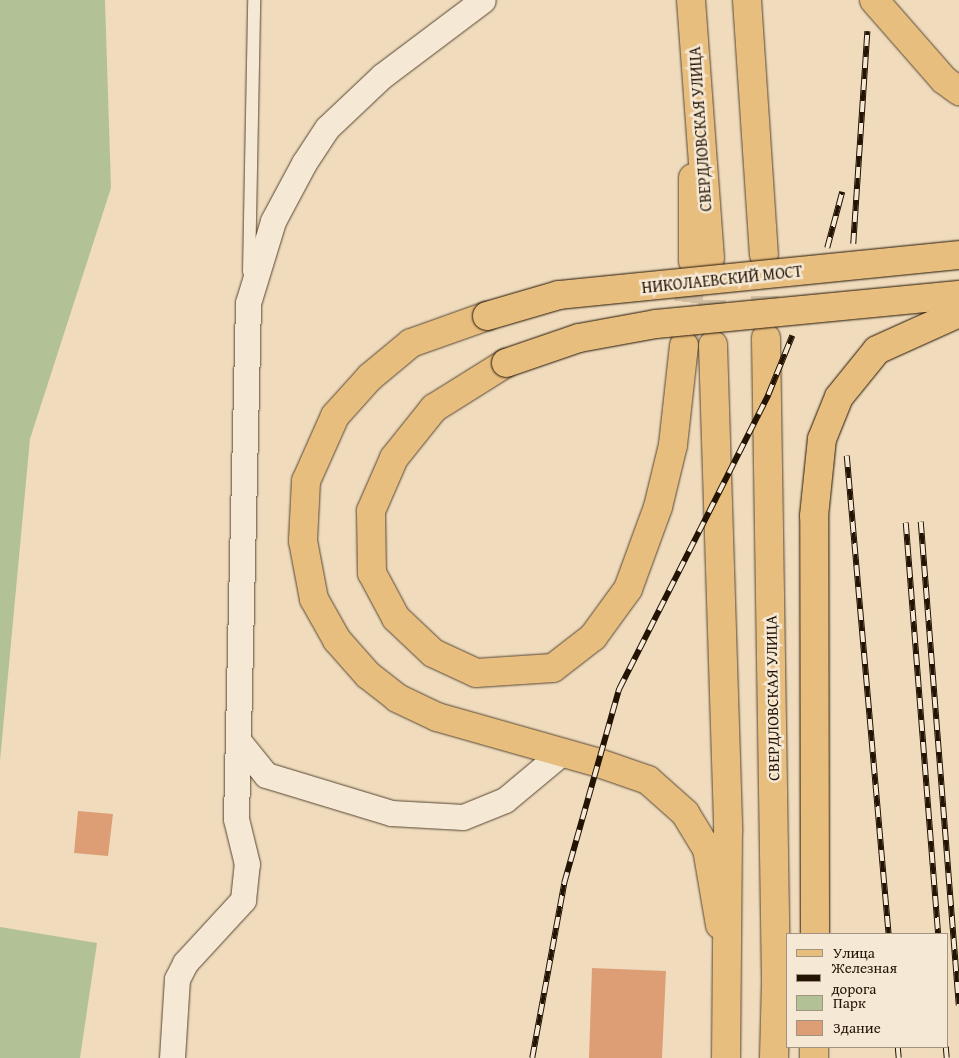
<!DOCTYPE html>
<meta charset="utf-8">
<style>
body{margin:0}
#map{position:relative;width:959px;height:1058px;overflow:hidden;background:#f0dcbd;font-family:"Gentium Book Plus",serif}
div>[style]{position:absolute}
.green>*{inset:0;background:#b3c296}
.building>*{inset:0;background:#dd9e75}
.primary-tunnel>*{height:28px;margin-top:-14px;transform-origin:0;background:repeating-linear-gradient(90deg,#d1bea1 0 28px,transparent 0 42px)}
.highway-tunnel>*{height:28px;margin-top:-14px;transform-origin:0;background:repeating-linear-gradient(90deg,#d1bea1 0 28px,transparent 0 42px)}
.roads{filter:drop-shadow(0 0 1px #564532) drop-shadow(0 0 1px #564532)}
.lane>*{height:12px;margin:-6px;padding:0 6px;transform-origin:6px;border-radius:6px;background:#f5e8d4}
.street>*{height:25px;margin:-12.5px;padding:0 12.5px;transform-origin:12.5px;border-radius:12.5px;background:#f5e8d4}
.primary>*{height:28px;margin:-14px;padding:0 14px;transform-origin:14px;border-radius:14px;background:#e8be7e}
.highway>*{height:28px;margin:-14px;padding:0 14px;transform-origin:14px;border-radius:14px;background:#e8be7e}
.rail>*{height:5.5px;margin-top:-2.75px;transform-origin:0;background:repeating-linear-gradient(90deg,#f5e8d4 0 11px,#231303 0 22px);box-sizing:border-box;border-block:1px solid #231303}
.bridges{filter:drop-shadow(0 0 1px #231303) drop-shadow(0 0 1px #231303)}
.primary-bridge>*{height:28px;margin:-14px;padding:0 14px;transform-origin:14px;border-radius:14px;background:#e8be7e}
span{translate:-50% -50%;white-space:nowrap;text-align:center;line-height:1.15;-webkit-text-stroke:5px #f5e8d4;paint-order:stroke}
.street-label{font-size:16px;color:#231303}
.legend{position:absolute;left:786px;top:933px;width:162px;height:115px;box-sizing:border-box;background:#f5e8d4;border:1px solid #a19380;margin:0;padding:6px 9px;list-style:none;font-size:15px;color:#231303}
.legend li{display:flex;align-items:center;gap:10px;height:25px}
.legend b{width:25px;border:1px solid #a19380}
</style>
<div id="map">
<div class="green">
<i style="clip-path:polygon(0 0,105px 0,111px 188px,30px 439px,0 761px)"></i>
<i style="clip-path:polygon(0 927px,97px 943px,80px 1058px,0 1058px)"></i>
</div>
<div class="building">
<i style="clip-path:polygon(78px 811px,113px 814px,108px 856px,74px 853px)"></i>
<i style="clip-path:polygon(592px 968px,666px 971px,662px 1058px,589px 1058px)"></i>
</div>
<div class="primary-tunnel">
<i style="left:684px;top:344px;width:83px;rotate:-83.8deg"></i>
</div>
<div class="highway-tunnel">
<i style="left:764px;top:254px;width:83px;rotate:88.6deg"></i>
<i style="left:710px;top:258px;width:84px;rotate:88deg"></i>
</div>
<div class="roads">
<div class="lane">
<i style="left:249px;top:272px;width:272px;rotate:-88.9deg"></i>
</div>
<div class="street">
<i style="left:240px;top:743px;width:41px;rotate:50.9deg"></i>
<i style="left:266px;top:775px;width:131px;rotate:16.9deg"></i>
<i style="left:391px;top:813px;width:72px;rotate:3.2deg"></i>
<i style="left:463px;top:817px;width:45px;rotate:-22deg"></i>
<i style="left:505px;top:800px;width:72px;rotate:-39.9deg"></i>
<i style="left:172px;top:1058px;width:79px;rotate:-86.4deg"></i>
<i style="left:177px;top:979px;width:18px;rotate:-63deg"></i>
<i style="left:185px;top:963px;width:86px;rotate:-47.4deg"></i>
<i style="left:243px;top:900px;width:36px;rotate:-84deg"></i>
<i style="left:247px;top:864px;width:46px;rotate:-103.7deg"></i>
<i style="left:236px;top:819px;width:516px;rotate:-88.67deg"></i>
<i style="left:248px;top:303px;width:86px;rotate:-73deg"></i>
<i style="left:273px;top:221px;width:66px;rotate:-61.9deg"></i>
<i style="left:304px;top:163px;width:42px;rotate:-56.7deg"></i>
<i style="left:327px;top:128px;width:76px;rotate:-43.4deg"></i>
<i style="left:382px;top:76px;width:126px;rotate:-37deg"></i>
</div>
<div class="primary">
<i style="left:874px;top:0;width:106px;rotate:48.8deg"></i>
<i style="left:944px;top:80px;width:19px;rotate:36deg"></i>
<i style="left:693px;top:178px;width:83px;rotate:90deg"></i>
<i style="left:487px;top:316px;width:81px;rotate:160.4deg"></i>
<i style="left:411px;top:343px;width:53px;rotate:140.3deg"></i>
<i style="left:370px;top:377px;width:52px;rotate:131.9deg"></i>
<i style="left:335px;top:416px;width:71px;rotate:114deg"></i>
<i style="left:306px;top:481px;width:60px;rotate:92.9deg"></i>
<i style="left:303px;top:541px;width:59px;rotate:79.3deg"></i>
<i style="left:314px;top:599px;width:47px;rotate:60.7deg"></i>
<i style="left:337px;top:640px;width:47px;rotate:48.5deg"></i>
<i style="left:368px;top:675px;width:37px;rotate:38deg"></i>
<i style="left:397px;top:698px;width:44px;rotate:25.4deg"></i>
<i style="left:437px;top:717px;width:165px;rotate:15.8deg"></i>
<i style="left:596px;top:762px;width:55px;rotate:19.1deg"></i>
<i style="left:648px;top:780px;width:50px;rotate:41.7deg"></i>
<i style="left:685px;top:813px;width:42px;rotate:58.6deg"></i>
<i style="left:707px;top:849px;width:77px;rotate:80.3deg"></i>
<i style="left:506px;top:363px;width:85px;rotate:148deg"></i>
<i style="left:434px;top:408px;width:64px;rotate:128.7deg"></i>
<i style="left:394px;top:458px;width:58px;rotate:113.5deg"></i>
<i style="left:371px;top:511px;width:62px;rotate:89.1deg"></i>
<i style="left:372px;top:573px;width:51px;rotate:61.9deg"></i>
<i style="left:396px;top:618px;width:51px;rotate:43.4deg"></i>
<i style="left:433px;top:653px;width:47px;rotate:24.9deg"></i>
<i style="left:476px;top:673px;width:77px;rotate:-3.7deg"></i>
<i style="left:553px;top:668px;width:51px;rotate:-37.8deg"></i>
<i style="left:593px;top:637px;width:59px;rotate:-53.9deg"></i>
<i style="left:628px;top:589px;width:87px;rotate:-69.9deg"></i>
<i style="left:658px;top:507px;width:64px;rotate:-76.4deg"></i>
<i style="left:673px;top:445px;width:100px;rotate:-83.7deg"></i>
<i style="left:814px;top:1058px;width:11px;rotate:-90deg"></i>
</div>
<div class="highway">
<i style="left:691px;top:0;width:259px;rotate:85.8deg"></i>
<i style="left:747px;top:0;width:255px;rotate:86.2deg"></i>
<i style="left:766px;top:338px;width:643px;rotate:89.11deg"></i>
<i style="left:776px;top:981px;width:77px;rotate:91.5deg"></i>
<i style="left:713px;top:345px;width:487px;rotate:88.2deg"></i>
<i style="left:728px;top:832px;width:226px;rotate:90.5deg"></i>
</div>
</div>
<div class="rail">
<i style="left:853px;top:244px;width:213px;rotate:-86.2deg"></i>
<i style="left:827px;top:248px;width:58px;rotate:-75deg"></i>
<i style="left:847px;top:456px;width:480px;rotate:85deg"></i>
<i style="left:921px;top:522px;width:485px;rotate:85.5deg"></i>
<i style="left:906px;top:523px;width:412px;rotate:85.5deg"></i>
<i style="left:898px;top:1047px;width:11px;rotate:85deg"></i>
<i style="left:946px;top:1047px;width:11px;rotate:85deg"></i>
<i style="left:532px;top:1058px;width:178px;rotate:-79.6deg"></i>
<i style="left:564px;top:883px;width:202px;rotate:-74.2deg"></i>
<i style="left:619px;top:689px;width:330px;rotate:-63.1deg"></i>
<i style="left:768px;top:395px;width:64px;rotate:-67.9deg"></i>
</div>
<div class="bridges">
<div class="primary-bridge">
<i style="left:487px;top:316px;width:75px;rotate:-16.3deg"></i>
<i style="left:559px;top:295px;width:402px;rotate:-5.7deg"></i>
<i style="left:506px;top:363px;width:77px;rotate:-18.9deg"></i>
<i style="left:579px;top:338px;width:78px;rotate:-10.3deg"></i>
<i style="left:656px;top:324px;width:304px;rotate:-5.5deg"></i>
<i style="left:815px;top:934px;width:418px;rotate:-90.1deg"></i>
<i style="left:814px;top:516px;width:77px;rotate:-84.1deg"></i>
<i style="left:822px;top:439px;width:45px;rotate:-68deg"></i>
<i style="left:839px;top:397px;width:60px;rotate:-51deg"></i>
<i style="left:877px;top:350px;width:90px;rotate:-24.3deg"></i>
</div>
</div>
<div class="street-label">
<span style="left:700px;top:129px;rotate:-94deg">СВЕРДЛОВСКАЯ УЛИЦА</span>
<span style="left:722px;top:279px;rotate:-6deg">НИКОЛАЕВСКИЙ МОСТ</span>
<span style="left:772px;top:698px;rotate:-91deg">СВЕРДЛОВСКАЯ УЛИЦА</span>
</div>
<ul class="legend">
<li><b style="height:6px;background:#e8be7e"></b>Улица</li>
<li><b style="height:6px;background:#231303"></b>Железная дорога</li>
<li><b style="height:14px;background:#b3c296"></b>Парк</li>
<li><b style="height:14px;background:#dd9e75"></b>Здание</li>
</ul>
</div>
